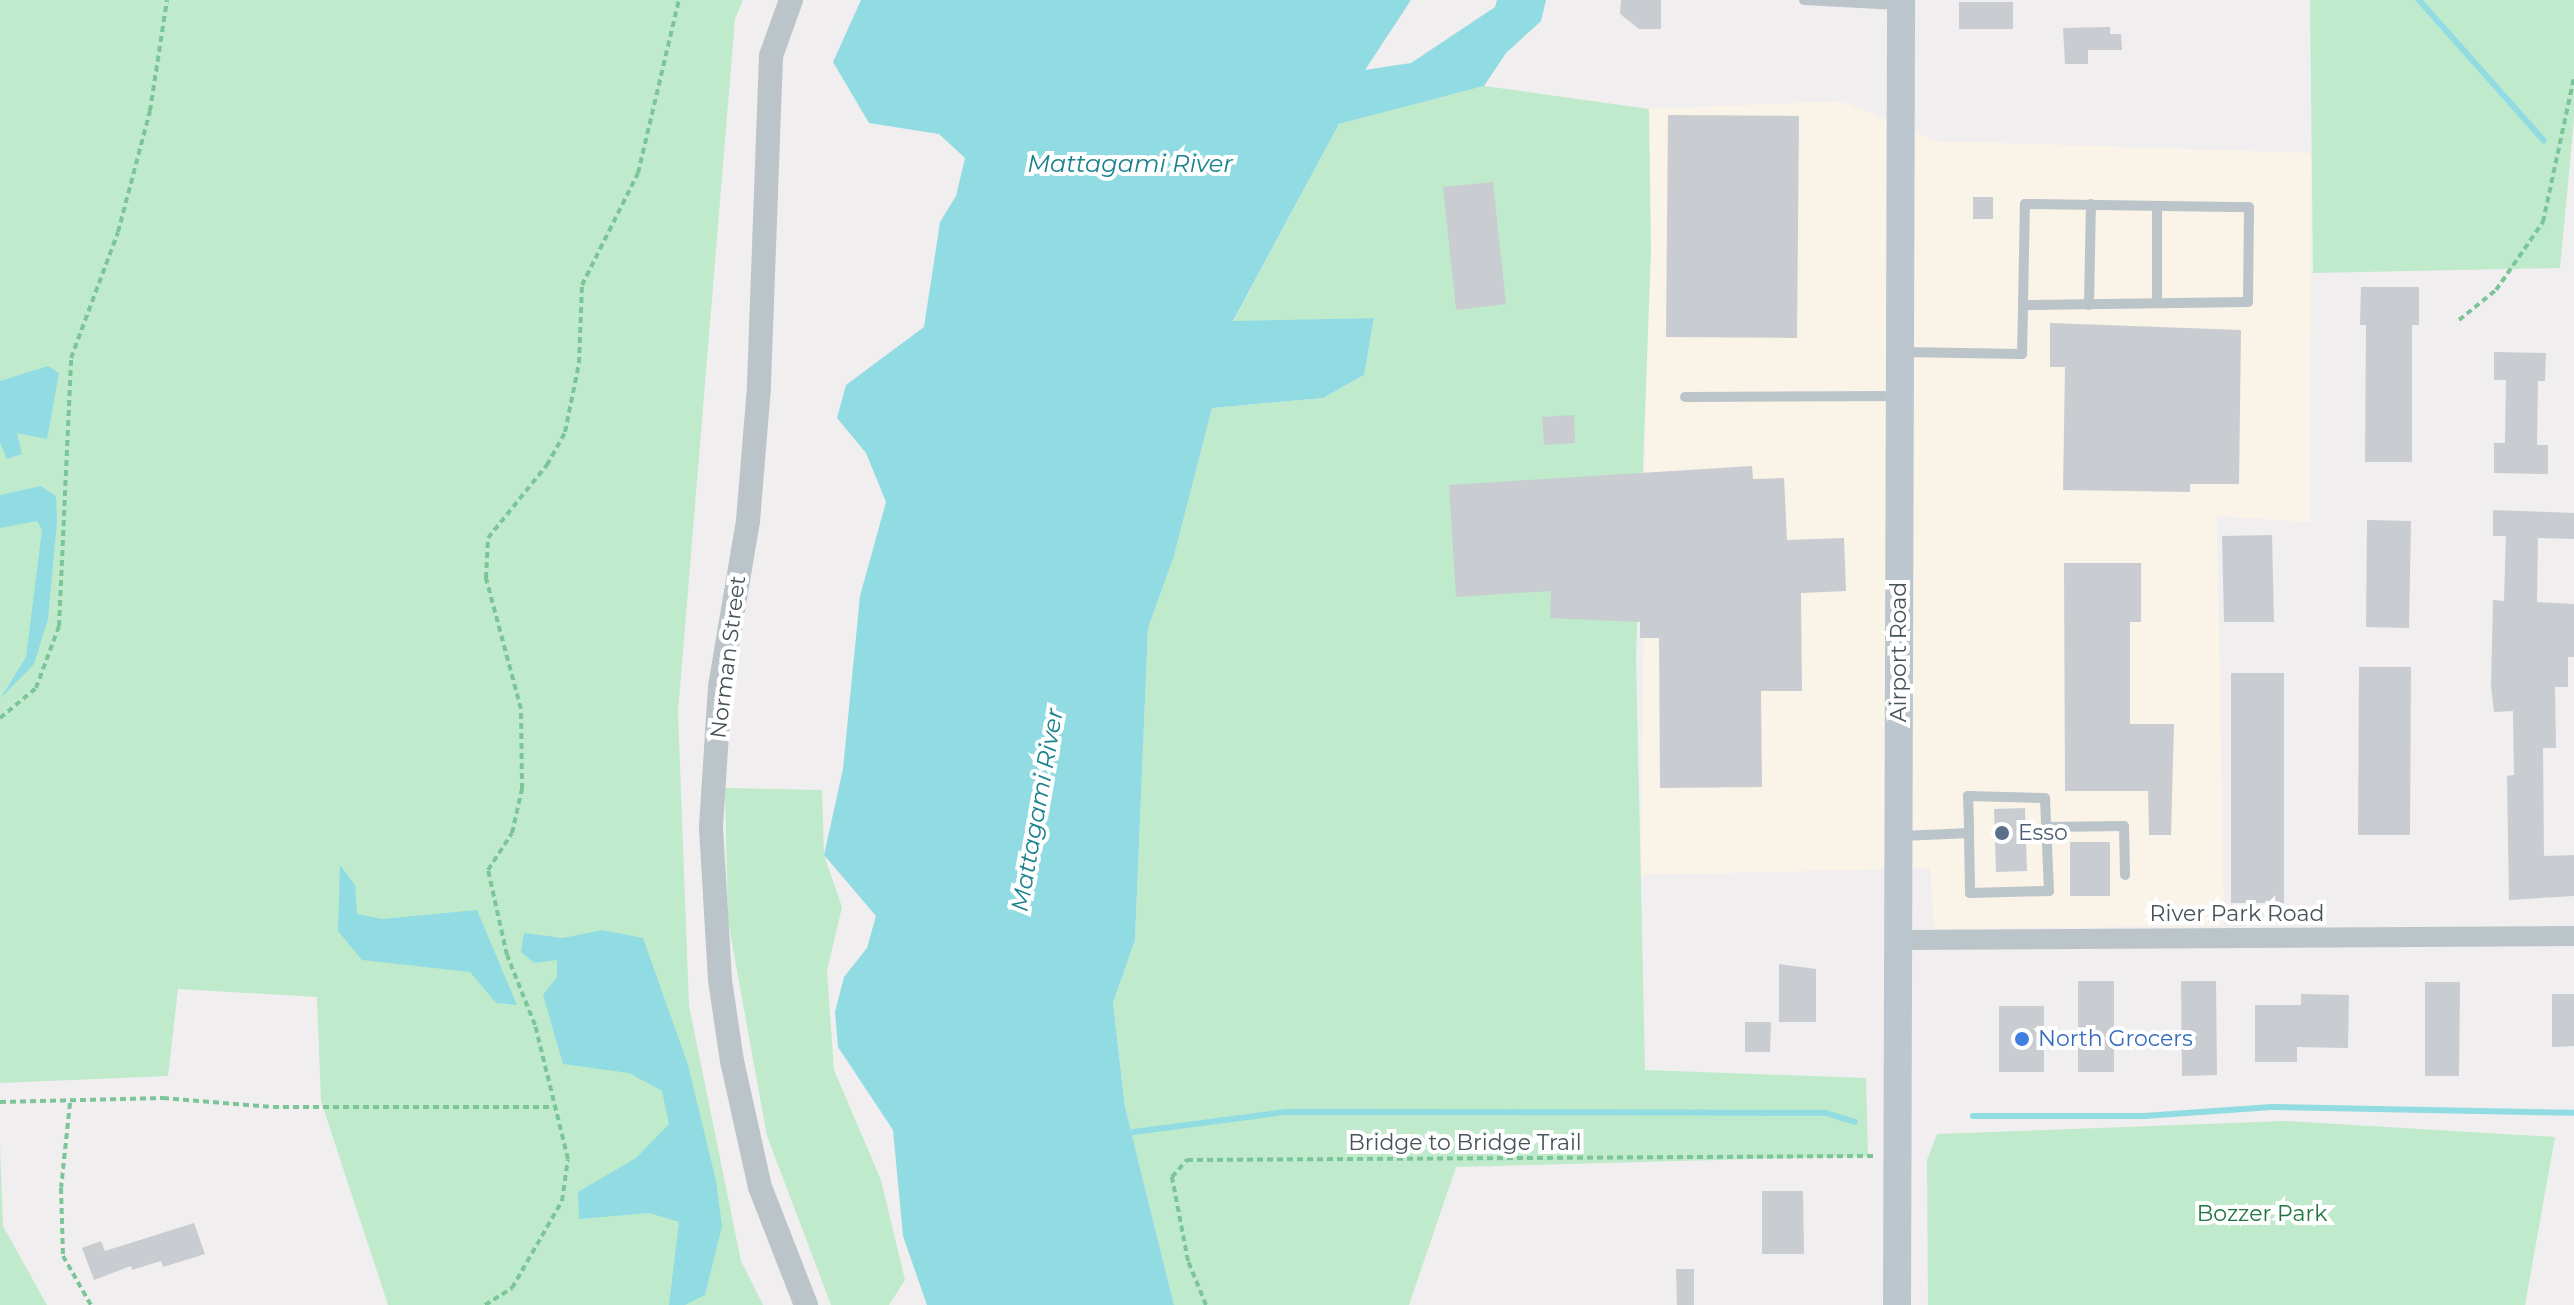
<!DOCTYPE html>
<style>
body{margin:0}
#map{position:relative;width:2574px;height:1305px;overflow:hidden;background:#f0eeee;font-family:Montserrat,sans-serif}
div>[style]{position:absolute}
.commercial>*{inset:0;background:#faf3e8}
.green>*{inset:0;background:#c0eacc}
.water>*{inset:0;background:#91dbe3}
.stream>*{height:6px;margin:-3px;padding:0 3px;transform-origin:3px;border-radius:3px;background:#91dbe3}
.building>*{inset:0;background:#c9ccd0}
.path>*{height:4px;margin-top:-2px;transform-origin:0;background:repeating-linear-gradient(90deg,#7bc598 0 6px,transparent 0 10px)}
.service>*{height:10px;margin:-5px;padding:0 5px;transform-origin:5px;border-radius:5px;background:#bbc4c9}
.minor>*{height:20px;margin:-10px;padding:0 10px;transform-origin:10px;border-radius:10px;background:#bbc4c9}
.tertiary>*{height:24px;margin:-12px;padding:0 12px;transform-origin:12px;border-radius:12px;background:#bbc4c9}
.secondary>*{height:28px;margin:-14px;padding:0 14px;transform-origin:14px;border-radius:14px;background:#bbc6ce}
.dots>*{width:22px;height:22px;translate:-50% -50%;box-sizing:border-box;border:4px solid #fff;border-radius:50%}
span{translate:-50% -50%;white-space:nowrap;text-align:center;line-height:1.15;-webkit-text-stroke:8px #fff;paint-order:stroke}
.street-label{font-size:22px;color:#485359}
.service-label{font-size:22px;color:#4e5e75}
.left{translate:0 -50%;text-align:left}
.shop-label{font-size:22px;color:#366cbe}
.park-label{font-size:22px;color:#1f7440}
.water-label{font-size:24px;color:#19828d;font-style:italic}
</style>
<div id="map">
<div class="commercial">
<i style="clip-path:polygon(1841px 101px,1937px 141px,2311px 153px,2310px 522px,2217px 516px,2224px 926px,1934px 929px,1930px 868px,1641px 875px,1649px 109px)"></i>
</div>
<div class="green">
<i style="clip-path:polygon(0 0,743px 0,735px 19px,678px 712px,689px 1006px,741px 1261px,763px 1305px,388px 1305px,321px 1101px,317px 997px,178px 989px,168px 1076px,0 1083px)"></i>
<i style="clip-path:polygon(2310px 0,2574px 0,2574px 119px,2560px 268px,2313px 273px)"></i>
<i style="clip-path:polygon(1484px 86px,1649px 109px,1651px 251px,1636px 657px,1645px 1070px,1866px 1078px,1868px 1156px,1456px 1167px,1409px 1305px,1174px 1305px,1125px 1107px,1113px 1003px,1135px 940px,1148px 628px,1174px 556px,1212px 408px,1323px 398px,1364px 375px,1374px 318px,1233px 322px,1339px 124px)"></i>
<i style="clip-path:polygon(725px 788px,822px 790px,824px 855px,842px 907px,827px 971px,834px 1070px,881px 1180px,905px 1280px,889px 1305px,831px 1305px,767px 1136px,728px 921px)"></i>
<i style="clip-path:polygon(2285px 1121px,2555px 1137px,2525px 1305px,1928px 1305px,1927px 1160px,1937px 1134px)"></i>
<i style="clip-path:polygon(0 1143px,3px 1226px,47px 1305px,0 1305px)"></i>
</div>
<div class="water">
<i style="clip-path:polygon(861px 0,1411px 0,1365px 70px,1411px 63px,1495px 7px,1497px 0,1546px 0,1541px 21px,1506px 53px,1484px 86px,1339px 124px,1233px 321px,1374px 318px,1364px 375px,1323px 398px,1212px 408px,1174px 556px,1148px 628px,1135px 940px,1113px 1003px,1125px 1107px,1174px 1305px,927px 1305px,903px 1236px,893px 1130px,838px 1047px,835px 1012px,844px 977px,867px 948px,876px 916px,824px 855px,843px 769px,860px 596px,886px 502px,866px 453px,837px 418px,846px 385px,924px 327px,940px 222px,956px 196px,965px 158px,939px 134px,869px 123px,833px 62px)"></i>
<i style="clip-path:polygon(48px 366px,59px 373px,47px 439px,17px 433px,22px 454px,7px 459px,0 443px,0 381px)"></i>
<i style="clip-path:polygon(41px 486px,56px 496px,57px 520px,48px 619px,34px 664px,0 699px,26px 657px,42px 530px,37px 521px,0 528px,0 495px)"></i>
<i style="clip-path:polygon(340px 865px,355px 885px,357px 914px,382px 919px,477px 910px,517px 1005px,496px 1003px,470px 972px,362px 960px,338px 931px)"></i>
<i style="clip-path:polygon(602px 930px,643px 938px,688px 1065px,716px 1181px,722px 1226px,705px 1295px,685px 1305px,669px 1305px,679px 1222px,649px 1213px,579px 1219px,578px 1192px,636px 1158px,669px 1124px,662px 1091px,629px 1073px,563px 1064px,543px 995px,557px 977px,557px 960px,534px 963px,521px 952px,524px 933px,563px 938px)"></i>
</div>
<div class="stream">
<i style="left:2419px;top:0;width:188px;rotate:48.4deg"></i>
<i style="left:1973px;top:1116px;width:171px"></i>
<i style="left:2144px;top:1116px;width:128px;rotate:-4deg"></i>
<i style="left:2272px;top:1107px;width:302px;rotate:1.1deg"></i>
<i style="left:1126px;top:1133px;width:160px;rotate:-7.5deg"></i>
<i style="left:1285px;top:1112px;width:46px"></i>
<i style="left:1331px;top:1112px;width:495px;rotate:0.1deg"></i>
<i style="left:1826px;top:1113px;width:30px;rotate:17deg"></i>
</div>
<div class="building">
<i style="clip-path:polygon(1621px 0,1661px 0,1661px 29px,1639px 29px,1620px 14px)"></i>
<i style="clip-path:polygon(1959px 2px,2013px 2px,2013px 29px,1959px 29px)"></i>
<i style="clip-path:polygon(2110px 27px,2110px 34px,2121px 34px,2122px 50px,2088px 50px,2088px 64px,2065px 64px,2063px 28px)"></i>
<i style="clip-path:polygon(1668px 115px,1799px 116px,1797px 338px,1666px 337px)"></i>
<i style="clip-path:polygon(1493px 182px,1506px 304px,1456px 310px,1443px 187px)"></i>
<i style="clip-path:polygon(1973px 197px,1993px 197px,1993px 219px,1973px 219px)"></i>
<i style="clip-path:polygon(2361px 287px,2419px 287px,2419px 325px,2412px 325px,2412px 462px,2365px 462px,2366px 325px,2360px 325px)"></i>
<i style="clip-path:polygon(2050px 323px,2241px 330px,2239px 484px,2190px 484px,2190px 492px,2063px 490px,2065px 367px,2050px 367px)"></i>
<i style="clip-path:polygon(2494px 352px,2546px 353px,2545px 381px,2538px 381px,2537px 445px,2548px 445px,2548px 474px,2494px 473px,2494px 443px,2505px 443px,2506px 380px,2494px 380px)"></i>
<i style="clip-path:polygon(1574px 415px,1575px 443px,1544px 445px,1542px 417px)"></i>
<i style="clip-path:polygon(1752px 466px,1753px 479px,1784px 478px,1787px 540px,1844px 538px,1846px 591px,1801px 593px,1802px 691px,1761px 691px,1762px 787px,1660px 788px,1659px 638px,1640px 638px,1640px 622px,1550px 618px,1551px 591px,1456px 597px,1449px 485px)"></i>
<i style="clip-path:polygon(2493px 510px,2574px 513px,2574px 539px,2538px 538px,2537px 602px,2574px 604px,2574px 657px,2568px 657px,2568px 687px,2555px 687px,2556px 748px,2543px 748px,2544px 856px,2574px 855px,2574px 896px,2509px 900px,2507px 776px,2514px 775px,2513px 711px,2494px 712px,2491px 686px,2493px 600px,2504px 601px,2506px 536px,2493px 536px)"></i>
<i style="clip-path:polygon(2367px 520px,2411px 521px,2409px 628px,2366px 627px)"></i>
<i style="clip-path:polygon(2272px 535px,2274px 622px,2224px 622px,2222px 536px)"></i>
<i style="clip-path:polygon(2064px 563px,2141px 563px,2141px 622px,2130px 622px,2130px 724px,2174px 724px,2171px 835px,2149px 835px,2148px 791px,2065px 791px)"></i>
<i style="clip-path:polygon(2359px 667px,2411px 667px,2410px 835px,2358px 835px)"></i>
<i style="clip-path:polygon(2231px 673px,2284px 673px,2284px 903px,2231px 903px)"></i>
<i style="clip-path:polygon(2025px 808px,2027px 871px,1996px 872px,1994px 809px)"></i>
<i style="clip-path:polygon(2070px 842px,2110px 842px,2110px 896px,2070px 896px)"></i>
<i style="clip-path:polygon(1779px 964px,1816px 969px,1816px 1022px,1779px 1022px)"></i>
<i style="clip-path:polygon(2078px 981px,2114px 981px,2114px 1072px,2078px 1072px)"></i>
<i style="clip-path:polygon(2181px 981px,2216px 981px,2217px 1075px,2182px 1076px)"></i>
<i style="clip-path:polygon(2425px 982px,2460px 982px,2459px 1076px,2425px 1076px)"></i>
<i style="clip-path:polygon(2301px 994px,2349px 995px,2348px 1048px,2297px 1047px,2297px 1062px,2255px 1062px,2255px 1005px,2301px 1005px)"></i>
<i style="clip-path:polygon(2552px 994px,2574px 994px,2574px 1046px,2552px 1047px)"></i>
<i style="clip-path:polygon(1999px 1006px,2044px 1006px,2044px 1072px,1999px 1072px)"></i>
<i style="clip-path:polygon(1745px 1022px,1771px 1022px,1770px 1052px,1745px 1052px)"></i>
<i style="clip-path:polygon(1762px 1191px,1803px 1191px,1804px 1254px,1762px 1254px)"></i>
<i style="clip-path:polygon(194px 1223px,205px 1254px,163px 1267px,161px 1261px,132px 1270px,131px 1266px,94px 1280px,82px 1248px,101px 1241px,105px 1251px)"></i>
<i style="clip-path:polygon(1676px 1269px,1694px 1269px,1694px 1305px,1677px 1305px)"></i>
</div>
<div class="path">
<i style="left:2459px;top:320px;width:48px;rotate:-39deg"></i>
<i style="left:2496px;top:290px;width:83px;rotate:-55.3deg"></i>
<i style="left:2543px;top:222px;width:148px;rotate:-77.9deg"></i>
<i style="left:0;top:718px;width:47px;rotate:-39.8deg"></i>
<i style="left:36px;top:688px;width:66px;rotate:-69.6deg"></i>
<i style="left:59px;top:626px;width:268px;rotate:-87.4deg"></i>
<i style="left:71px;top:358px;width:134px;rotate:-69.5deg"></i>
<i style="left:118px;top:232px;width:125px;rotate:-75.2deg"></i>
<i style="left:150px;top:111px;width:112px;rotate:-81.3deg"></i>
<i style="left:0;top:1102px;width:163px;rotate:-1.4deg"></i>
<i style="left:163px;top:1098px;width:110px;rotate:4.7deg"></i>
<i style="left:273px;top:1107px;width:280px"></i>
<i style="left:70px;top:1103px;width:85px;rotate:96deg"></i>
<i style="left:61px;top:1188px;width:68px;rotate:88.3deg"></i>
<i style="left:63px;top:1256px;width:56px;rotate:60.3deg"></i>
<i style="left:485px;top:1305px;width:32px;rotate:-32deg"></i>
<i style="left:512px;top:1288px;width:100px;rotate:-60.1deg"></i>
<i style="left:562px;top:1201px;width:42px;rotate:-81.9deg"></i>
<i style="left:568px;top:1159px;width:138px;rotate:-103.8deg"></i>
<i style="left:535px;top:1025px;width:75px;rotate:-111.8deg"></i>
<i style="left:507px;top:955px;width:87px;rotate:-102.6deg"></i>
<i style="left:488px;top:870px;width:44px;rotate:-57deg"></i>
<i style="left:512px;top:833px;width:45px;rotate:-77.2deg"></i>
<i style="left:522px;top:789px;width:80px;rotate:-90.7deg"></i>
<i style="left:521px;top:709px;width:136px;rotate:-105deg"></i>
<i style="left:486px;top:578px;width:40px;rotate:-87.1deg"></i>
<i style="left:488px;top:538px;width:94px;rotate:-51.1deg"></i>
<i style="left:547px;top:465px;width:38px;rotate:-61deg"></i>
<i style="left:565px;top:432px;width:70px;rotate:-78.5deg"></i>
<i style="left:579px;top:363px;width:78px;rotate:-87.8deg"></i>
<i style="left:582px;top:285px;width:125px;rotate:-63.4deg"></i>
<i style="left:638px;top:173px;width:178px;rotate:-76.7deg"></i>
<i style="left:1206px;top:1305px;width:48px;rotate:-112.2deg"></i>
<i style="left:1188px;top:1261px;width:86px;rotate:-100.8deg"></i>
<i style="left:1172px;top:1177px;width:23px;rotate:-49deg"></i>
<i style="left:1187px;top:1160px;width:689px;rotate:-0.33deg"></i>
</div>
<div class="service">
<i style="left:1804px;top:0;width:95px;rotate:3deg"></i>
<i style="left:2157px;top:206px;width:97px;rotate:90deg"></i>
<i style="left:2089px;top:305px;width:101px;rotate:-88.9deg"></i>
<i style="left:1902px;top:352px;width:120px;rotate:1deg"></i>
<i style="left:2022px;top:354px;width:49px;rotate:-88.8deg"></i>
<i style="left:2023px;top:305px;width:101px;rotate:-88.9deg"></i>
<i style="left:2025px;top:204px;width:224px;rotate:0.8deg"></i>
<i style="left:2249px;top:207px;width:95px;rotate:90.6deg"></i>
<i style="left:2248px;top:302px;width:225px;rotate:179.2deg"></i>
<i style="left:1685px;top:397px;width:212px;rotate:-0.3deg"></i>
<i style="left:2046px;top:827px;width:78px;rotate:-0.7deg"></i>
<i style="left:2124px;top:826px;width:49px;rotate:88.8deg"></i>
<i style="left:1902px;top:836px;width:67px;rotate:-2.6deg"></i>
<i style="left:1969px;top:833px;width:60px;rotate:89deg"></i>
<i style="left:1970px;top:893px;width:79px;rotate:-1.5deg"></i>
<i style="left:2049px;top:891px;width:93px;rotate:-92.5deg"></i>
<i style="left:2045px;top:798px;width:77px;rotate:-178.5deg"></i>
<i style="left:1968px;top:796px;width:37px;rotate:88deg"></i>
</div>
<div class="minor">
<i style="left:1900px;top:940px;width:674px;rotate:-0.34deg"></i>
</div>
<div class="tertiary">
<i style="left:791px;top:0;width:59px;rotate:109.7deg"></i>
<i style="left:771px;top:56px;width:331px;rotate:92.1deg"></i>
<i style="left:759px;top:387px;width:134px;rotate:94.7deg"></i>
<i style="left:748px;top:521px;width:168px;rotate:99.6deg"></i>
<i style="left:720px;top:687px;width:141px;rotate:93.7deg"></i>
<i style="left:711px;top:828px;width:152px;rotate:86.6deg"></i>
<i style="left:720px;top:980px;width:82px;rotate:81.6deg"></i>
<i style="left:732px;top:1061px;width:129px;rotate:77.5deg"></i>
<i style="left:760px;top:1187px;width:127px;rotate:68.7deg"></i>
</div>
<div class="secondary">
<i style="left:1897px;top:1305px;width:1305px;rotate:-89.82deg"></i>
</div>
<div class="dots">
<i style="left:2002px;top:833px;background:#5c6f8a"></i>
<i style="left:2022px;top:1039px;background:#3f7fe0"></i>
</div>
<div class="street-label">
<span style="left:1899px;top:652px;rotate:-90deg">Airport Road</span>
<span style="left:728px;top:657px;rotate:-83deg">Norman Street</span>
<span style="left:2237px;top:914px">River Park Road</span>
<span style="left:1465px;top:1143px">Bridge to Bridge Trail</span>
</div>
<div class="service-label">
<span class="left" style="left:2018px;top:833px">Esso</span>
</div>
<div class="shop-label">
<span class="left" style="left:2038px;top:1039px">North Grocers</span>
</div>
<div class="park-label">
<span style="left:2262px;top:1214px">Bozzer Park</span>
</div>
<div class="water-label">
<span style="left:1130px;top:164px">Mattagami River</span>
<span style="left:1037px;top:810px;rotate:-80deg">Mattagami River</span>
</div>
</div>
